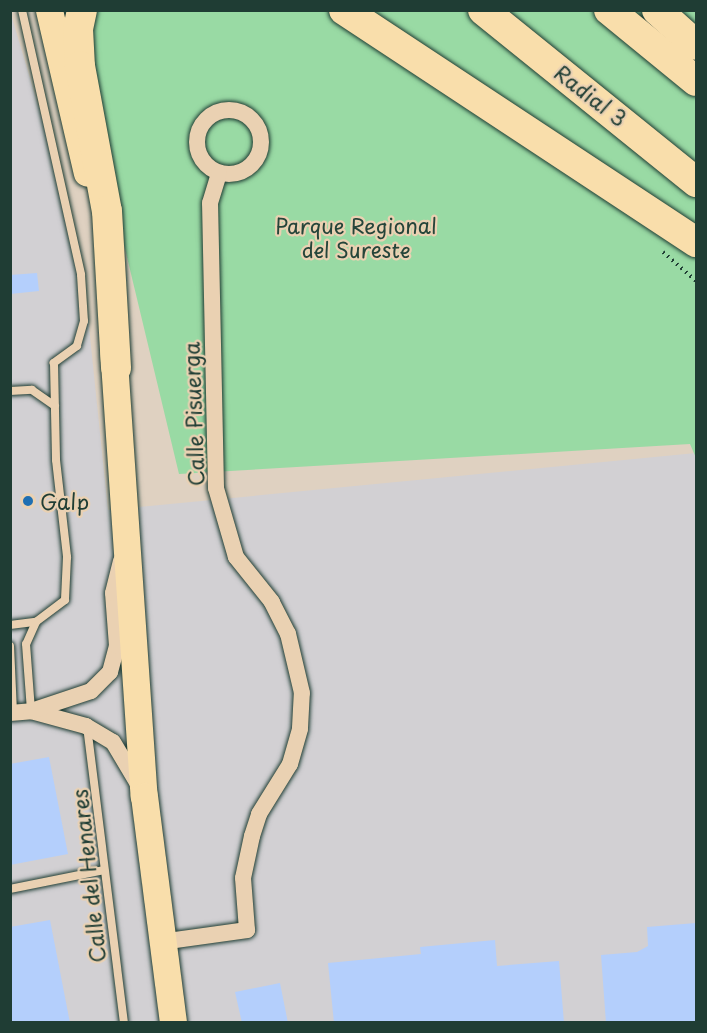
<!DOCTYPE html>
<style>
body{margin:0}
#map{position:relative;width:707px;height:1033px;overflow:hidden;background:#dfd1c1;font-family:"Playpen Sans",sans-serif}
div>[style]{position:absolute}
.built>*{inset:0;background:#d2d0d3}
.green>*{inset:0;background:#99daa4}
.building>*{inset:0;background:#b4cffc}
.path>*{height:4px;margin-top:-2px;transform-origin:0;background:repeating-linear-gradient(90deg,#1f3d34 0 1.5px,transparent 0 6px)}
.roads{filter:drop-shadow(0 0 2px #1f3d34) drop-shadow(0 0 2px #1f3d34)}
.lane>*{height:8px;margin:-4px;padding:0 4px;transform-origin:4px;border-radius:4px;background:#ead1b2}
.street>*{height:16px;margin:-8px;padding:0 8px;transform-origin:8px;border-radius:8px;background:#ead1b2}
.street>.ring{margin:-8px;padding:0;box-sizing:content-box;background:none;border:16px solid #ead1b2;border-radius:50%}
.primary>*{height:27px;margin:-13.5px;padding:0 13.5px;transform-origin:13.5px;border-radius:13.5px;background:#f9deab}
.highway>*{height:30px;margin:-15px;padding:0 15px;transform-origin:15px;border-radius:15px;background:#f9deab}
.dots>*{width:16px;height:16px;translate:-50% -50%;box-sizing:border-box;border:3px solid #ead1b2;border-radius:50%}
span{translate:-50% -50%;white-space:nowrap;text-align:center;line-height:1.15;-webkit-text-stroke:4.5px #ead1b2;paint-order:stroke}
.street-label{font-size:21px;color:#1f3d34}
.park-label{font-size:21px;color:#25453a}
.poi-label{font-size:21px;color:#1f3d34}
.left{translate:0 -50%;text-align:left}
.frame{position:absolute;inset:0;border:12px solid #1f3d34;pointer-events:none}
</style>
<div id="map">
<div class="built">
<i style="clip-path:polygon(10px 11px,81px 250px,108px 510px,696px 453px,696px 1022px,11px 1022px)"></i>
</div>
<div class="green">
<i style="clip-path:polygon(68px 11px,696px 11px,696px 458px,690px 444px,179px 474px)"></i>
</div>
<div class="building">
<i style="clip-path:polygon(37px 273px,39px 291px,10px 294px,10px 275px)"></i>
<i style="clip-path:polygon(49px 757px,68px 854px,10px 865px,10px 764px)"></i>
<i style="clip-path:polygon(50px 920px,70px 1023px,10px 1023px,10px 927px)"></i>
<i style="clip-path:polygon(696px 923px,696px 1023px,606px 1023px,601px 955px,637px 952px,648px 946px,647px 927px)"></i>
<i style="clip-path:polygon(495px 940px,497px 966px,559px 961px,564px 1023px,334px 1023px,328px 963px,421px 954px,420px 947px)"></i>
<i style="clip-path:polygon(280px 983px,288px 1023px,242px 1023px,235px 992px)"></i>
</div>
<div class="path">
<i style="left:663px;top:252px;width:44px;rotate:41.3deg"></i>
</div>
<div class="roads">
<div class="lane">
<i style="left:22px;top:10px;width:271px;rotate:77.4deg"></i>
<i style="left:81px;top:275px;width:46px;rotate:86.3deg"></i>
<i style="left:84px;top:321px;width:26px;rotate:106deg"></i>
<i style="left:77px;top:346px;width:29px;rotate:144deg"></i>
<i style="left:54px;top:363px;width:97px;rotate:88.8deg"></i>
<i style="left:56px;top:460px;width:98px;rotate:83.5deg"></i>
<i style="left:67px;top:557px;width:43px;rotate:92.7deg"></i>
<i style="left:65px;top:600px;width:36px;rotate:143deg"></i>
<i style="left:36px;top:622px;width:24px;rotate:114deg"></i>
<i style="left:26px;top:644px;width:67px;rotate:85.7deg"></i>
<i style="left:10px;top:391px;width:22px;rotate:-3deg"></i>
<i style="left:32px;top:390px;width:28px;rotate:35deg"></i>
<i style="left:10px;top:625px;width:26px;rotate:-7deg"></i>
<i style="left:10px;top:646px;width:67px;rotate:87.4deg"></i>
<i style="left:87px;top:726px;width:298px;rotate:82.9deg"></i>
<i style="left:10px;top:889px;width:96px;rotate:-11.4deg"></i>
</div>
<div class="street">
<i class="ring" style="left:197px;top:110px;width:48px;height:48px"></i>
<i style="left:31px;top:711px;width:57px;rotate:15.3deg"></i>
<i style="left:86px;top:726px;width:31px;rotate:31deg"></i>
<i style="left:113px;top:742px;width:49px;rotate:59.2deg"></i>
<i style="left:10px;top:713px;width:21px;rotate:-5deg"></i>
<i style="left:31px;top:711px;width:63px;rotate:-18.4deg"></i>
<i style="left:91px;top:691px;width:27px;rotate:-45deg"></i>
<i style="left:110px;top:672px;width:27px;rotate:-75deg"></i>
<i style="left:117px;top:646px;width:53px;rotate:-94.3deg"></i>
<i style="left:113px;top:593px;width:33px;rotate:-76deg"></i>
<i style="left:161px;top:942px;width:87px;rotate:-7.9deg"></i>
<i style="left:247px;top:930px;width:52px;rotate:-94.4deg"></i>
<i style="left:243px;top:878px;width:43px;rotate:-77.9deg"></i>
<i style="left:252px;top:836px;width:23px;rotate:-72deg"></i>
<i style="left:259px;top:814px;width:59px;rotate:-58.2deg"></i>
<i style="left:290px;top:764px;width:37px;rotate:-74deg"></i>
<i style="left:300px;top:728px;width:35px;rotate:-87deg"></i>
<i style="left:302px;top:693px;width:61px;rotate:-103.3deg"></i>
<i style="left:288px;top:634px;width:36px;rotate:-117deg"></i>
<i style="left:272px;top:602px;width:58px;rotate:-128.7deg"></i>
<i style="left:236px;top:557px;width:72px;rotate:-106.2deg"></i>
<i style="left:216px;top:488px;width:285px;rotate:-91.2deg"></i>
<i style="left:210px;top:203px;width:31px;rotate:-73deg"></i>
</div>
<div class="primary">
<i style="left:49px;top:10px;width:167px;rotate:76.9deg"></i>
<i style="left:113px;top:347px;width:450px;rotate:86.1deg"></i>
<i style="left:144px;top:796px;width:228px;rotate:82.7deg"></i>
</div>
<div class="highway">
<i style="left:82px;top:10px;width:19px;rotate:102deg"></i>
<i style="left:78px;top:29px;width:37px;rotate:87deg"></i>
<i style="left:80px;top:66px;width:147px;rotate:79.5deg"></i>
<i style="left:107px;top:211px;width:157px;rotate:86.7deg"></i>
<i style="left:344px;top:10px;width:422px;rotate:33.4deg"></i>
<i style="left:483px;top:10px;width:274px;rotate:38.9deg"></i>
<i style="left:609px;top:10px;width:112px;rotate:39.2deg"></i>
<i style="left:657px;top:10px;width:52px;rotate:41.9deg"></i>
</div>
</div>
<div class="dots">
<i style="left:28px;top:501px;background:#1f6fb2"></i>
</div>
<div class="street-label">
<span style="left:591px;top:95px;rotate:38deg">Radial 3</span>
<span style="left:193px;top:414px;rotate:-92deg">Calle Pisuerga</span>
<span style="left:88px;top:876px;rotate:-96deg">Calle del Henares</span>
</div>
<div class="park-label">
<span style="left:356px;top:237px">Parque Regional<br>del Sureste</span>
</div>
<div class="poi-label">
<span class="left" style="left:40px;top:501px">Galp</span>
</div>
<div class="frame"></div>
</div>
